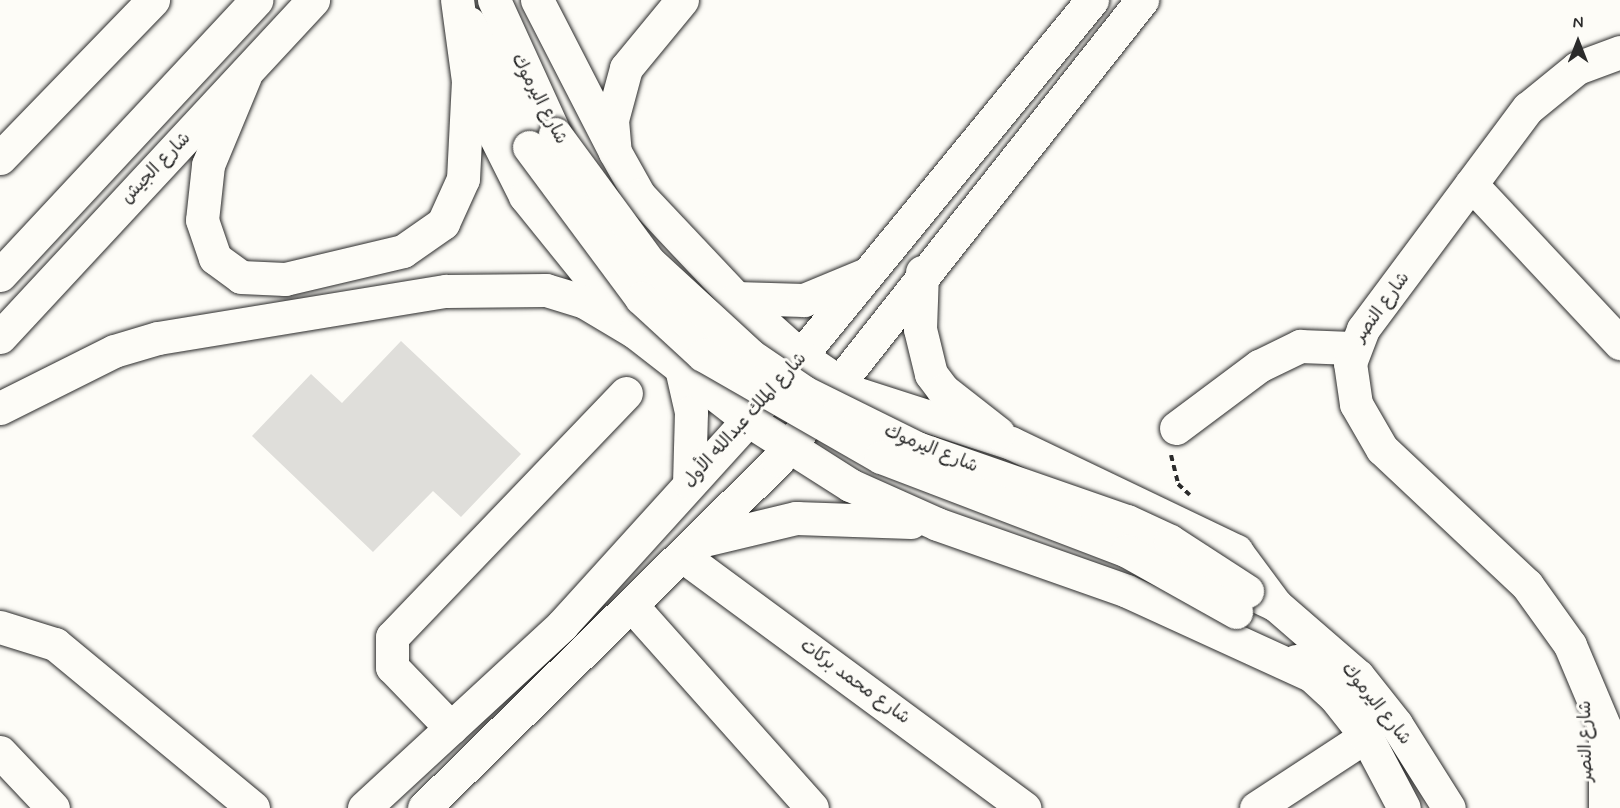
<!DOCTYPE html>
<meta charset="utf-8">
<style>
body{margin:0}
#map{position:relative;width:1620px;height:808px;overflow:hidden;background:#fdfcf7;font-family:Mynerve,"Playpen Sans Arabic",sans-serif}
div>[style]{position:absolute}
.green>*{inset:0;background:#dfdeda}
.path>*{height:4px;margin-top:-2px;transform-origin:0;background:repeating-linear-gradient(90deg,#2b2b2b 0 6px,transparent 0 10.5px)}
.roads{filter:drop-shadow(0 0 2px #2b2b2b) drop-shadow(0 0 2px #2b2b2b)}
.minor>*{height:33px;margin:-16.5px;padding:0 16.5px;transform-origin:16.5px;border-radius:16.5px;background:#fdfcf7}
.major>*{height:33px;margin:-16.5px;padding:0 16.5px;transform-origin:16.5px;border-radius:16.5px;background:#fdfcf7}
.highway>*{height:33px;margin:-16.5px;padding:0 16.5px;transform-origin:16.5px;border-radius:16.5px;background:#fdfcf7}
.bridges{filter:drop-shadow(0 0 2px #2b2b2b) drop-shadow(0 0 2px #2b2b2b)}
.highway-bridge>*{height:33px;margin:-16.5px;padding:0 16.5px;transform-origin:16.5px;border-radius:16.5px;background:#fdfcf7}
span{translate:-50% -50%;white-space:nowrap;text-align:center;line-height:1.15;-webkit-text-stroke:6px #fdfcf7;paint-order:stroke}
.street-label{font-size:18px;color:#2b2b2b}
.north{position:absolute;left:1548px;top:12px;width:60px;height:60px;-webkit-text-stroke:4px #fdfcf7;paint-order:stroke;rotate:0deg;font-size:16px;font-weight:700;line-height:24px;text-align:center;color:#2b2b2b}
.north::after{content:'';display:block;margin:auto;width:21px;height:27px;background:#2b2b2b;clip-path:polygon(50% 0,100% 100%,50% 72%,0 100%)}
</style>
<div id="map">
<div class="green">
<i style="clip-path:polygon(401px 341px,521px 454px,461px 517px,433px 491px,373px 552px,252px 436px,311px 374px,342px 403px)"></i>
</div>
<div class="path">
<i style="left:1171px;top:455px;width:30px;rotate:76deg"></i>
<i style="left:1178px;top:484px;width:16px;rotate:43deg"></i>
</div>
<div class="roads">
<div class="minor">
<i style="left:1471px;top:184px;width:218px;rotate:46.9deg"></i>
<i style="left:1176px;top:428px;width:104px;rotate:-36.8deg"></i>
<i style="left:1259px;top:366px;width:46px;rotate:-26deg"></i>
<i style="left:1300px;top:346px;width:52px;rotate:2.2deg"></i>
<i style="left:684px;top:557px;width:423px;rotate:36.4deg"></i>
<i style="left:633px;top:607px;width:269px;rotate:48.3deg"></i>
<i style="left:0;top:627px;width:58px;rotate:17.2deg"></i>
<i style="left:55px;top:644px;width:257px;rotate:39.6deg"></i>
<i style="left:451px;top:728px;width:85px;rotate:-134deg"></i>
<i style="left:392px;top:667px;width:30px;rotate:-90deg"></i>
<i style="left:392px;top:637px;width:338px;rotate:-46.2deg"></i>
<i style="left:0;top:752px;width:77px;rotate:46.6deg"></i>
<i style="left:1256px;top:808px;width:131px;rotate:-33.2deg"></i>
<i style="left:1605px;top:808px;width:80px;rotate:-90deg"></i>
<i style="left:1605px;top:728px;width:90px;rotate:-112.9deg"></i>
<i style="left:1570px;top:645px;width:74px;rotate:-125.6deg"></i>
<i style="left:1527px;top:585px;width:199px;rotate:-136.8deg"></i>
<i style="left:1382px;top:449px;width:52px;rotate:-120deg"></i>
<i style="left:1356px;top:404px;width:41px;rotate:-98.3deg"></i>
<i style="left:1350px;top:363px;width:36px;rotate:-69deg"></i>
<i style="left:1363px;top:329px;width:276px;rotate:-53.3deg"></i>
<i style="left:1528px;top:108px;width:63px;rotate:-39.2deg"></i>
<i style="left:1577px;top:68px;width:46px;rotate:-20.4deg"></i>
</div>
<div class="major">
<i style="left:364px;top:808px;width:270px;rotate:-42.7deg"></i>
<i style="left:562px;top:625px;width:277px;rotate:-47.8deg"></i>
<i style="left:748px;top:420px;width:543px;rotate:-50.68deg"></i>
<i style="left:424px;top:808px;width:496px;rotate:-44.5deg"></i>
<i style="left:778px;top:460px;width:587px;rotate:-51.65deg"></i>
</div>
<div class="highway">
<i style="left:494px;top:0;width:147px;rotate:65.5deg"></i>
<i style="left:537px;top:0;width:166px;rotate:62.8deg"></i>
<i style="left:682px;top:0;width:88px;rotate:129.5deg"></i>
<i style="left:626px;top:68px;width:54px;rotate:105.1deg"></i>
<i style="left:612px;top:120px;width:32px;rotate:85deg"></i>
<i style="left:615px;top:152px;width:49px;rotate:60.8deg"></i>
<i style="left:639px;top:195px;width:141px;rotate:46.7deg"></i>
<i style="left:736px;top:298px;width:89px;rotate:41.8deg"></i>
<i style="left:802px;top:357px;width:64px;rotate:34.2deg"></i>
<i style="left:855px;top:393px;width:164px;rotate:17.8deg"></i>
<i style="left:1011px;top:443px;width:250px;rotate:25.6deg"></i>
<i style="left:1236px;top:551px;width:67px;rotate:53.5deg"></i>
<i style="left:469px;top:23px;width:138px;rotate:64.2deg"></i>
<i style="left:245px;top:76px;width:96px;rotate:112.6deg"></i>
<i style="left:208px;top:165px;width:55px;rotate:96.2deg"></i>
<i style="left:202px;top:220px;width:40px;rotate:71.1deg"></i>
<i style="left:215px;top:258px;width:32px;rotate:36deg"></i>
<i style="left:241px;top:277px;width:44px;rotate:2.6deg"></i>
<i style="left:285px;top:279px;width:121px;rotate:-13.3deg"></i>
<i style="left:403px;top:251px;width:49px;rotate:-35deg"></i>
<i style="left:443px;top:223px;width:48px;rotate:-65.6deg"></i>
<i style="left:463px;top:179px;width:98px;rotate:-87.1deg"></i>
<i style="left:468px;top:81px;width:82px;rotate:-97.7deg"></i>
<i style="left:471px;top:88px;width:121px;rotate:63.4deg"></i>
<i style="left:525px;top:196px;width:154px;rotate:51.1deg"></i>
<i style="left:0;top:158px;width:220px;rotate:-45.9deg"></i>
<i style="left:922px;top:272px;width:57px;rotate:92deg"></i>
<i style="left:920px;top:329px;width:46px;rotate:76.3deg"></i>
<i style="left:931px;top:374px;width:20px;rotate:53deg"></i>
<i style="left:943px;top:390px;width:70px;rotate:38deg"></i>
<i style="left:0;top:275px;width:376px;rotate:-47deg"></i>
<i style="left:736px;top:298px;width:68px;rotate:1.7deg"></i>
<i style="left:804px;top:300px;width:65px;rotate:-22.6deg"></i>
<i style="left:0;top:337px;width:460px;rotate:-47.1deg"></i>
<i style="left:681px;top:368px;width:45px;rotate:77.2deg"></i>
<i style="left:691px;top:412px;width:70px;rotate:91.6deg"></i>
<i style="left:0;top:408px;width:127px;rotate:-26.6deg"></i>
<i style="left:114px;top:351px;width:46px;rotate:-16.5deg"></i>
<i style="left:158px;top:338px;width:292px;rotate:-9.3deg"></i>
<i style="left:446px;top:291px;width:100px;rotate:-0.6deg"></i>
<i style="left:546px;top:290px;width:39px;rotate:17deg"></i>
<i style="left:583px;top:301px;width:61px;rotate:30.8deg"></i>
<i style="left:635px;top:332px;width:143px;rotate:37.9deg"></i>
<i style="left:748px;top:420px;width:121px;rotate:32.5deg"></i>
<i style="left:850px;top:485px;width:95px;rotate:24.1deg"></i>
<i style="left:937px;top:524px;width:201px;rotate:19.4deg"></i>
<i style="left:1127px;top:591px;width:205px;rotate:24.6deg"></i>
<i style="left:700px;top:541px;width:99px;rotate:-13.5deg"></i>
<i style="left:796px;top:518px;width:115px;rotate:2deg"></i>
<i style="left:1255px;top:595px;width:23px;rotate:25deg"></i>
<i style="left:1276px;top:605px;width:108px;rotate:40.9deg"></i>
<i style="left:1358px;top:676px;width:61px;rotate:51.6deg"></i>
<i style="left:1396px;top:724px;width:99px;rotate:57.8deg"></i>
<i style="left:1296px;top:661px;width:53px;rotate:42.7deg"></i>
<i style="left:1335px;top:697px;width:50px;rotate:51.5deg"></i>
<i style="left:1366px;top:736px;width:81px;rotate:62.2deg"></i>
</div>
</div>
<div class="bridges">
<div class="highway-bridge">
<i style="left:555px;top:134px;width:159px;rotate:53.7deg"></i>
<i style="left:649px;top:262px;width:137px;rotate:42.6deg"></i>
<i style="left:750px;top:355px;width:65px;rotate:34.4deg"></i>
<i style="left:804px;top:392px;width:126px;rotate:26.4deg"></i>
<i style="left:917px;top:448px;width:222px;rotate:19.2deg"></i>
<i style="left:1127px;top:521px;width:47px;rotate:24.9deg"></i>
<i style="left:1170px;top:541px;width:92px;rotate:33deg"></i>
<i style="left:529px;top:147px;width:188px;rotate:53.4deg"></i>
<i style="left:641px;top:298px;width:84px;rotate:42.6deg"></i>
<i style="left:703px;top:355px;width:205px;rotate:29.8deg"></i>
<i style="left:881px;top:457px;width:263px;rotate:20.9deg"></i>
<i style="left:1127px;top:551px;width:125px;rotate:29.2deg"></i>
</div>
</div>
<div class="street-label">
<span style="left:539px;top:99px;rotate:62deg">شارع اليرموك</span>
<span style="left:156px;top:168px;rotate:-46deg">شارع الجيش</span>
<span style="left:1382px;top:307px;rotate:-54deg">شارع النصر</span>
<span style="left:745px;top:420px;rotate:-48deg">شارع الملك عبدالله الأول</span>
<span style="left:931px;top:449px;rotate:22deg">شارع اليرموك</span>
<span style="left:855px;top:682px;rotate:36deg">شارع محمد بركات</span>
<span style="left:1376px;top:704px;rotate:51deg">شارع اليرموك</span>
<span style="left:1586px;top:741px;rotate:-91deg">شارع النصر</span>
</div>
<div class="north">N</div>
</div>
